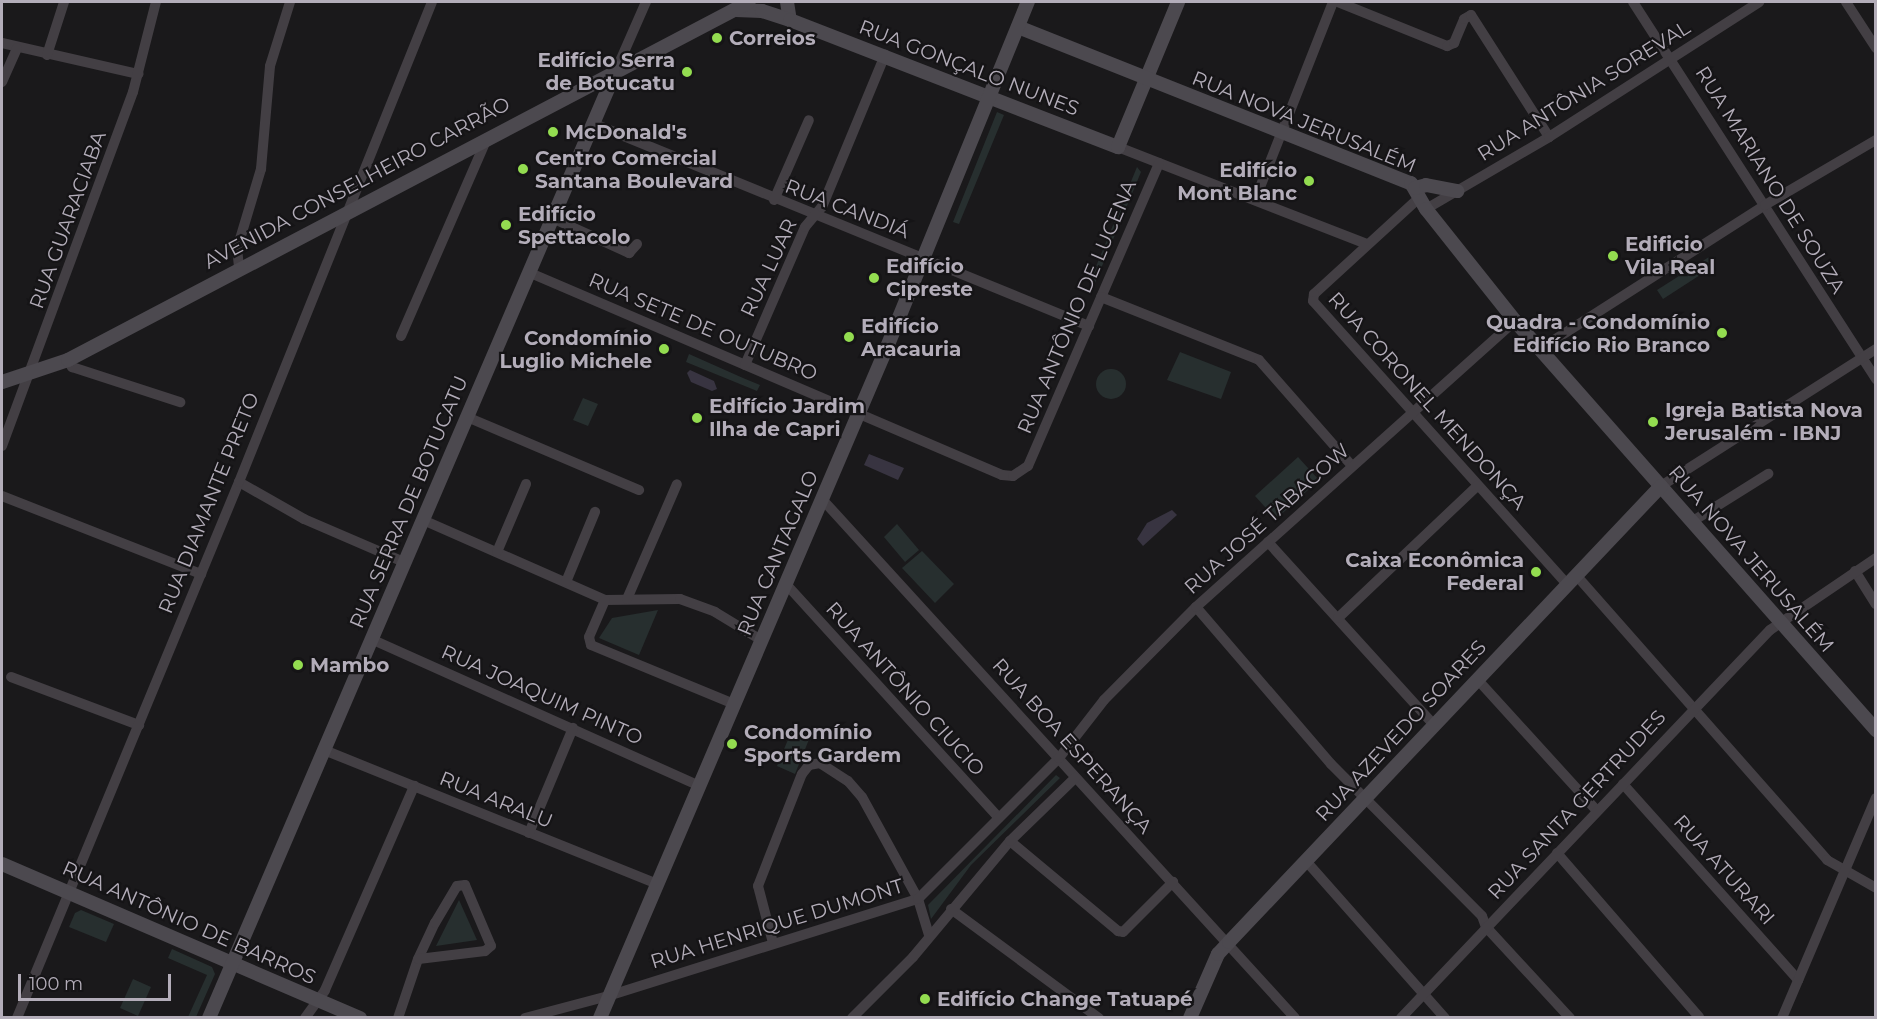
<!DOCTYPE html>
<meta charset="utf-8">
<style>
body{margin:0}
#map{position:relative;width:1877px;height:1019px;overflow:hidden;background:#1a191b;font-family:Montserrat,sans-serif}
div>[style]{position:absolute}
.green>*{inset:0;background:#272f2f}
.round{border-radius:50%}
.water>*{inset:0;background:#383441}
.street>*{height:10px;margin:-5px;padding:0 5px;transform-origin:5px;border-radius:5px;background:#433f44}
.secondary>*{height:14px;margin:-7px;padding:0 7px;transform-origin:7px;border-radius:7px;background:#4c494f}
.dots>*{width:16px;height:16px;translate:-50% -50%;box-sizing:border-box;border:3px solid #151416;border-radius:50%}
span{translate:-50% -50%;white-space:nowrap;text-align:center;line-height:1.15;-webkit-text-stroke:4.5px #151416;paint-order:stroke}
.poi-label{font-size:20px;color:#b3adb9;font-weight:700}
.left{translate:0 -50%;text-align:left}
.right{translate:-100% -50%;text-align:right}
.street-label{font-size:20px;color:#b3adb9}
.frame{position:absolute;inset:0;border:3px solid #b3adb9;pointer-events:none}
.scale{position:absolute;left:18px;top:974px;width:153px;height:27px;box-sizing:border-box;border:3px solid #b3adb9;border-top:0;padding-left:8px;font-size:18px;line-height:21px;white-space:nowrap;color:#b3adb9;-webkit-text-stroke:4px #151416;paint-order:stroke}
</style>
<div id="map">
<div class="green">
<i style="clip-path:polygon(997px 112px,1004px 115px,959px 224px,953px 222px)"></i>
<i style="clip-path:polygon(1137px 167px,1141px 172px,1095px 283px,1090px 281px)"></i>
<i style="clip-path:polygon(1709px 257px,1714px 266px,1663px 299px,1657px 290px)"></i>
<i style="clip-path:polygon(1180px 352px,1231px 372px,1221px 399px,1167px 380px)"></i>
<i style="clip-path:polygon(689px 354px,743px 378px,760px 385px,757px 391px,686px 362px)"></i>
<i class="round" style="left:1096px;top:369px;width:30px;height:30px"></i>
<i style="clip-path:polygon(583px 398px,598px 404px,588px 426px,573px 420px)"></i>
<i style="clip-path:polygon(1298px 457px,1319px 480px,1276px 519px,1255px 496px)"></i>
<i style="clip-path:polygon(897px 524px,919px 550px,905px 562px,884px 537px)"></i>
<i style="clip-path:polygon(922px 551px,954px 584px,935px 603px,902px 568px)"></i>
<i style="clip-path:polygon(658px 610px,639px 655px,599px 638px,612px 618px)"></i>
<i style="clip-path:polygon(792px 730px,810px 737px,795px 774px,777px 766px)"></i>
<i style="clip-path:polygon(1056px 775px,1060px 778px,971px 865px,931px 919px,928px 905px)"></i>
<i style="clip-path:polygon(459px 900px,477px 940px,436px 946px)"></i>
<i style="clip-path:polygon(81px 910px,114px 924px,106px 942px,69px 927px,75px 913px)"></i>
<i style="clip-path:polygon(172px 949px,212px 967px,215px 974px,196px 1017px,188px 1017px,207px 975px,168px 958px)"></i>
<i style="clip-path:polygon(133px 979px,151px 987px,138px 1016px,120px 1008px)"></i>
</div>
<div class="water">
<i style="clip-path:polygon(690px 370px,714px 381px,717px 389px,712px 391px,691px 382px,687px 373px)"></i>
<i style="clip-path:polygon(869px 454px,904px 468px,898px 480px,864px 465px)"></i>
<i style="clip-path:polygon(1172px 510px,1177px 515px,1143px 546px,1137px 539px,1147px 523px)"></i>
</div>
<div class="street">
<i style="left:1338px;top:2px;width:118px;rotate:22deg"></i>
<i style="left:1447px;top:46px;width:8px;rotate:-23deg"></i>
<i style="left:1454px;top:43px;width:26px;rotate:-67deg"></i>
<i style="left:1464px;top:19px;width:8px;rotate:-30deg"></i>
<i style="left:1471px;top:15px;width:145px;rotate:57.4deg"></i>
<i style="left:1633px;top:2px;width:449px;rotate:57.2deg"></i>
<i style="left:1846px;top:2px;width:55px;rotate:56.9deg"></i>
<i style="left:2px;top:43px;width:140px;rotate:12.8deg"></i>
<i style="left:47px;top:55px;width:56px;rotate:-72.2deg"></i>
<i style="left:617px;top:68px;width:72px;rotate:-66.3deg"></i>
<i style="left:2px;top:82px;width:37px;rotate:-66deg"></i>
<i style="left:592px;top:123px;width:537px;rotate:22.22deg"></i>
<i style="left:1118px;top:147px;width:267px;rotate:21.3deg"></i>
<i style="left:1420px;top:197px;width:144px;rotate:137.5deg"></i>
<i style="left:1314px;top:294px;width:7px;rotate:98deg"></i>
<i style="left:1313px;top:301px;width:380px;rotate:48.1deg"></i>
<i style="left:774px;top:200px;width:87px;rotate:-66.4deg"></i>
<i style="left:1255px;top:200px;width:213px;rotate:-68.5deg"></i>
<i style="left:1426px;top:209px;width:143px;rotate:-30.3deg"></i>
<i style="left:1549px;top:137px;width:250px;rotate:-32.7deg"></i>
<i style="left:552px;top:218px;width:85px;rotate:24.4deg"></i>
<i style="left:629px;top:253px;width:12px;rotate:-48deg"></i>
<i style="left:239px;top:267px;width:18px;rotate:-96deg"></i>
<i style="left:237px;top:249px;width:84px;rotate:-73.3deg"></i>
<i style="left:261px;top:169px;width:103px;rotate:-85deg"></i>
<i style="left:270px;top:66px;width:67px;rotate:-72.6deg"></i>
<i style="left:528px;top:272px;width:516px;rotate:23.18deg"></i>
<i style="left:1002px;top:475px;width:11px;rotate:5deg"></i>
<i style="left:1013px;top:476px;width:18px;rotate:-34deg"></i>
<i style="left:1028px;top:466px;width:330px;rotate:-66.6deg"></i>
<i style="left:1101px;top:297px;width:170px;rotate:21.7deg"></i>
<i style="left:1259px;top:360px;width:141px;rotate:48.7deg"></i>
<i style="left:401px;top:336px;width:216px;rotate:-66.5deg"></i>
<i style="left:1540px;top:349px;width:267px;rotate:-32.6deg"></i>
<i style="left:1765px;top:205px;width:129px;rotate:-30.4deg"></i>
<i style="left:67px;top:360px;width:9px;rotate:54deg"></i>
<i style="left:72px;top:367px;width:114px;rotate:18deg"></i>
<i style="left:745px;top:365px;width:150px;rotate:-66.5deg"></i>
<i style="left:805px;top:227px;width:26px;rotate:-50deg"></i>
<i style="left:822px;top:207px;width:165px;rotate:-67.5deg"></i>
<i style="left:467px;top:417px;width:187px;rotate:23deg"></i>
<i style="left:2px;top:446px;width:377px;rotate:-69.7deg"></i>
<i style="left:133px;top:92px;width:93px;rotate:-75.7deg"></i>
<i style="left:239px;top:482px;width:75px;rotate:29.6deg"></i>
<i style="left:304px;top:519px;width:109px;rotate:23.3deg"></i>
<i style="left:1661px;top:486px;width:255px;rotate:-32.5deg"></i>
<i style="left:2px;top:496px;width:214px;rotate:21.4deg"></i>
<i style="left:822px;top:499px;width:702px;rotate:47.65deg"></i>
<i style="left:423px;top:520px;width:199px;rotate:23.7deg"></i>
<i style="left:605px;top:600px;width:75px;rotate:-0.8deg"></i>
<i style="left:680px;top:599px;width:37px;rotate:20deg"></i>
<i style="left:715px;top:612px;width:54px;rotate:31.3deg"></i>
<i style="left:1693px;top:521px;width:89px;rotate:-32.1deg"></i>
<i style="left:1268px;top:542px;width:247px;rotate:47.8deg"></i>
<i style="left:497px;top:552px;width:74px;rotate:-66.9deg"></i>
<i style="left:1855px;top:571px;width:39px;rotate:58deg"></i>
<i style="left:1576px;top:575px;width:380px;rotate:48.6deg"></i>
<i style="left:1827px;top:860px;width:56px;rotate:29.7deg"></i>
<i style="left:566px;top:582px;width:76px;rotate:-67.5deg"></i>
<i style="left:786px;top:584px;width:316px;rotate:47.7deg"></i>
<i style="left:627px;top:599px;width:125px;rotate:-66.5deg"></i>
<i style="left:605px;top:600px;width:40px;rotate:113.4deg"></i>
<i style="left:589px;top:637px;width:8px;rotate:76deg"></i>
<i style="left:591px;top:645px;width:155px;rotate:22.4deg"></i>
<i style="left:1196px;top:607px;width:207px;rotate:49.3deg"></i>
<i style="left:1331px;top:764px;width:214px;rotate:45.2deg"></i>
<i style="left:1482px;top:916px;width:12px;rotate:70deg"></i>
<i style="left:1486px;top:927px;width:124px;rotate:47.3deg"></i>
<i style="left:1338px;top:618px;width:192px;rotate:-43.5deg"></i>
<i style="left:371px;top:639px;width:357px;rotate:24.1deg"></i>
<i style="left:11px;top:677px;width:137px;rotate:20.6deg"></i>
<i style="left:1477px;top:679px;width:178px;rotate:47.7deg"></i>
<i style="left:324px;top:750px;width:357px;rotate:21.9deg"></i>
<i style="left:1623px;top:784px;width:263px;rotate:48.2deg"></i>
<i style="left:529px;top:833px;width:114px;rotate:-67.3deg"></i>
<i style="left:1010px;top:841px;width:141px;rotate:39.8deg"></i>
<i style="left:1118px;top:931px;width:5px;rotate:11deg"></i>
<i style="left:1123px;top:932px;width:71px;rotate:-45deg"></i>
<i style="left:1557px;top:853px;width:217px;rotate:49.1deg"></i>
<i style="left:1306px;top:861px;width:210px;rotate:48.5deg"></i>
<i style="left:951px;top:909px;width:184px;rotate:36.4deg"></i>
<i style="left:773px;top:943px;width:59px;rotate:-104.7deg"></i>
<i style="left:758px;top:886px;width:120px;rotate:-68.6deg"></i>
<i style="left:802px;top:774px;width:11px;rotate:-52deg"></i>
<i style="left:809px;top:765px;width:11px;rotate:-10deg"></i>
<i style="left:820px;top:763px;width:33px;rotate:33deg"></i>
<i style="left:848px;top:781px;width:21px;rotate:49deg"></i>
<i style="left:862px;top:797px;width:116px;rotate:61.2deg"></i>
<i style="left:918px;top:899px;width:39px;rotate:73deg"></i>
<i style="left:17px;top:1018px;width:580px;rotate:-67.5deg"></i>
<i style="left:239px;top:482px;width:517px;rotate:-68.1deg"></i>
<i style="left:305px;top:1018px;width:34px;rotate:-54deg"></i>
<i style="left:325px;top:990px;width:223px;rotate:-66.4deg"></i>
<i style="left:398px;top:1018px;width:62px;rotate:-71.3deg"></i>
<i style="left:418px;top:959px;width:40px;rotate:-65deg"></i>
<i style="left:435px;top:923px;width:43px;rotate:-59.3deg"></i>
<i style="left:457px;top:886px;width:8px;rotate:-7deg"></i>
<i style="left:465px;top:885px;width:66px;rotate:66.9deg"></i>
<i style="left:491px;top:946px;width:8px;rotate:140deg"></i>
<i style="left:485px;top:951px;width:67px;rotate:173.2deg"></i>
<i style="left:525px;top:1018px;width:86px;rotate:-14.8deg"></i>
<i style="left:608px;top:996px;width:325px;rotate:-17.4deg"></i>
<i style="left:918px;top:899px;width:199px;rotate:-45deg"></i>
<i style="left:1059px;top:758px;width:73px;rotate:-52.2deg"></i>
<i style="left:1104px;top:700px;width:131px;rotate:-45.3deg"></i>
<i style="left:1196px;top:607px;width:428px;rotate:-41.9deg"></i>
<i style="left:852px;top:1018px;width:86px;rotate:-45deg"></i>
<i style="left:913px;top:957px;width:151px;rotate:-50.1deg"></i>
<i style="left:1010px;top:841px;width:91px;rotate:-44.1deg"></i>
<i style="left:1401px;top:1018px;width:535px;rotate:-46.44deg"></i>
<i style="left:1770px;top:630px;width:128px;rotate:-34.2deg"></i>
<i style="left:1782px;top:1018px;width:239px;rotate:-66.9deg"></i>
</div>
<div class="secondary">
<i style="left:787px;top:2px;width:18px;rotate:81deg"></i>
<i style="left:736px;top:10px;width:26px;rotate:2deg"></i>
<i style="left:762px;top:11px;width:29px;rotate:18deg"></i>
<i style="left:790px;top:20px;width:352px;rotate:21.2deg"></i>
<i style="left:1118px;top:147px;width:157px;rotate:-67.5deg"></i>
<i style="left:1018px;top:27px;width:423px;rotate:21.7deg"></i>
<i style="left:1411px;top:183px;width:30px;rotate:60deg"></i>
<i style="left:1426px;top:209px;width:143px;rotate:51.5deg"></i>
<i style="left:1515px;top:321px;width:546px;rotate:48.57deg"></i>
<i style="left:1415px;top:188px;width:11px;rotate:-15deg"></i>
<i style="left:1426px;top:185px;width:32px;rotate:11deg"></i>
<i style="left:2px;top:382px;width:70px;rotate:-18.4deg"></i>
<i style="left:68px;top:360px;width:769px;rotate:-27.73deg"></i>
<i style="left:2px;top:864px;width:390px;rotate:23.3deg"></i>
<i style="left:209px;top:1018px;width:1034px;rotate:-66.76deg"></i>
<i style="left:600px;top:1018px;width:730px;rotate:-66.84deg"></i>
<i style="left:887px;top:347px;width:373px;rotate:-67.8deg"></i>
<i style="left:1190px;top:1018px;width:70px;rotate:-66.4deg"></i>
<i style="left:1218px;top:954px;width:16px;rotate:-47deg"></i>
<i style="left:1229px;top:942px;width:628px;rotate:-46.55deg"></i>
</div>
<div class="dots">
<i style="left:717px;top:38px;background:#93dc50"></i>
<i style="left:687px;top:72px;background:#93dc50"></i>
<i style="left:553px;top:132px;background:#93dc50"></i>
<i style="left:523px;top:169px;background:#93dc50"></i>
<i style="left:1309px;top:181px;background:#93dc50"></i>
<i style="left:506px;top:225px;background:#93dc50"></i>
<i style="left:1613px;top:256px;background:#93dc50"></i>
<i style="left:874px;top:278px;background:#93dc50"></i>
<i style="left:1722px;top:333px;background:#93dc50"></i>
<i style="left:849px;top:337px;background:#93dc50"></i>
<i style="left:664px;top:349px;background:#93dc50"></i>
<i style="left:697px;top:418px;background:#93dc50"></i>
<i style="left:1653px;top:422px;background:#93dc50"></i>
<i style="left:1536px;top:572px;background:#93dc50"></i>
<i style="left:298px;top:665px;background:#93dc50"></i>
<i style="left:732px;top:744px;background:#93dc50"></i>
<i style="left:925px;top:999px;background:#93dc50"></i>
</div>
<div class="poi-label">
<span class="left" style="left:729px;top:38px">Correios</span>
<span class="right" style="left:675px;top:72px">Edifício Serra<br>de Botucatu</span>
<span class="left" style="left:565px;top:132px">McDonald's</span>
<span class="left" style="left:535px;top:170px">Centro Comercial<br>Santana Boulevard</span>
<span class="right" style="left:1297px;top:182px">Edifício<br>Mont Blanc</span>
<span class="left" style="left:518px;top:226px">Edifício<br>Spettacolo</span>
<span class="left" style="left:1625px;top:256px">Edificio<br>Vila Real</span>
<span class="left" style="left:886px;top:278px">Edifício<br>Cipreste</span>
<span class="right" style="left:1710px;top:334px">Quadra - Condomínio<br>Edifício Rio Branco</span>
<span class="left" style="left:861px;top:338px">Edifício<br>Aracauria</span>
<span class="right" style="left:652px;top:350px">Condomínio<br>Luglio Michele</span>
<span class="left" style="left:709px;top:418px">Edifício Jardim<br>Ilha de Capri</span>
<span class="left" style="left:1665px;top:422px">Igreja Batista Nova<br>Jerusalém - IBNJ</span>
<span class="right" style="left:1524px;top:572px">Caixa Econômica<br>Federal</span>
<span class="left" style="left:310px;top:665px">Mambo</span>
<span class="left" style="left:744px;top:744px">Condomínio<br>Sports Gardem</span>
<span class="left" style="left:937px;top:999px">Edifício Change Tatuapé</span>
</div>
<div class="street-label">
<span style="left:969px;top:68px;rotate:21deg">RUA GONÇALO NUNES</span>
<span style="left:1584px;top:91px;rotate:-32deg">RUA ANTÔNIA SOREVAL</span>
<span style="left:1304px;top:122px;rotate:22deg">RUA NOVA JERUSALÉM</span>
<span style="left:1770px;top:180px;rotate:58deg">RUA MARIANO DE SOUZA</span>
<span style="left:357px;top:183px;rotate:-28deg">AVENIDA CONSELHEIRO CARRÃO</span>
<span style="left:847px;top:209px;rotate:21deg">RUA CANDIÁ</span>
<span style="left:68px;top:220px;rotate:-70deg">RUA GUARACIABA</span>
<span style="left:769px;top:268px;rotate:-65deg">RUA LUAR</span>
<span style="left:1077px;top:307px;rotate:-67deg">RUA ANTÔNIO DE LUCENA</span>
<span style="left:703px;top:327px;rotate:23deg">RUA SETE DE OUTUBRO</span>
<span style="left:1427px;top:401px;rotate:48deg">RUA CORONEL MENDONÇA</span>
<span style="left:409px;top:502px;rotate:-67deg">RUA SERRA DE BOTUCATU</span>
<span style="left:209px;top:503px;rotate:-68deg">RUA DIAMANTE PRETO</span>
<span style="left:1267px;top:519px;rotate:-42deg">RUA JOSÉ TABACOW</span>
<span style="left:778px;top:553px;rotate:-67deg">RUA CANTAGALO</span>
<span style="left:1751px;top:559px;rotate:49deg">RUA NOVA JERUSALÉM</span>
<span style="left:905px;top:689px;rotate:48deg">RUA ANTÔNIO CIUCIO</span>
<span style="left:542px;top:695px;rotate:24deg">RUA JOAQUIM PINTO</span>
<span style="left:1401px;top:731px;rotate:-47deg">RUA AZEVEDO SOARES</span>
<span style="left:1072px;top:746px;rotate:48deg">RUA BOA ESPERANÇA</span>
<span style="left:496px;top:800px;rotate:22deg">RUA ARALU</span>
<span style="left:1577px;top:805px;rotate:-47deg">RUA SANTA GERTRUDES</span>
<span style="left:1724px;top:870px;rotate:48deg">RUA ATURARI</span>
<span style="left:189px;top:923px;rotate:24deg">RUA ANTÔNIO DE BARROS</span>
<span style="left:777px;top:924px;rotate:-17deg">RUA HENRIQUE DUMONT</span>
</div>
<div class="frame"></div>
<div class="scale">100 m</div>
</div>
